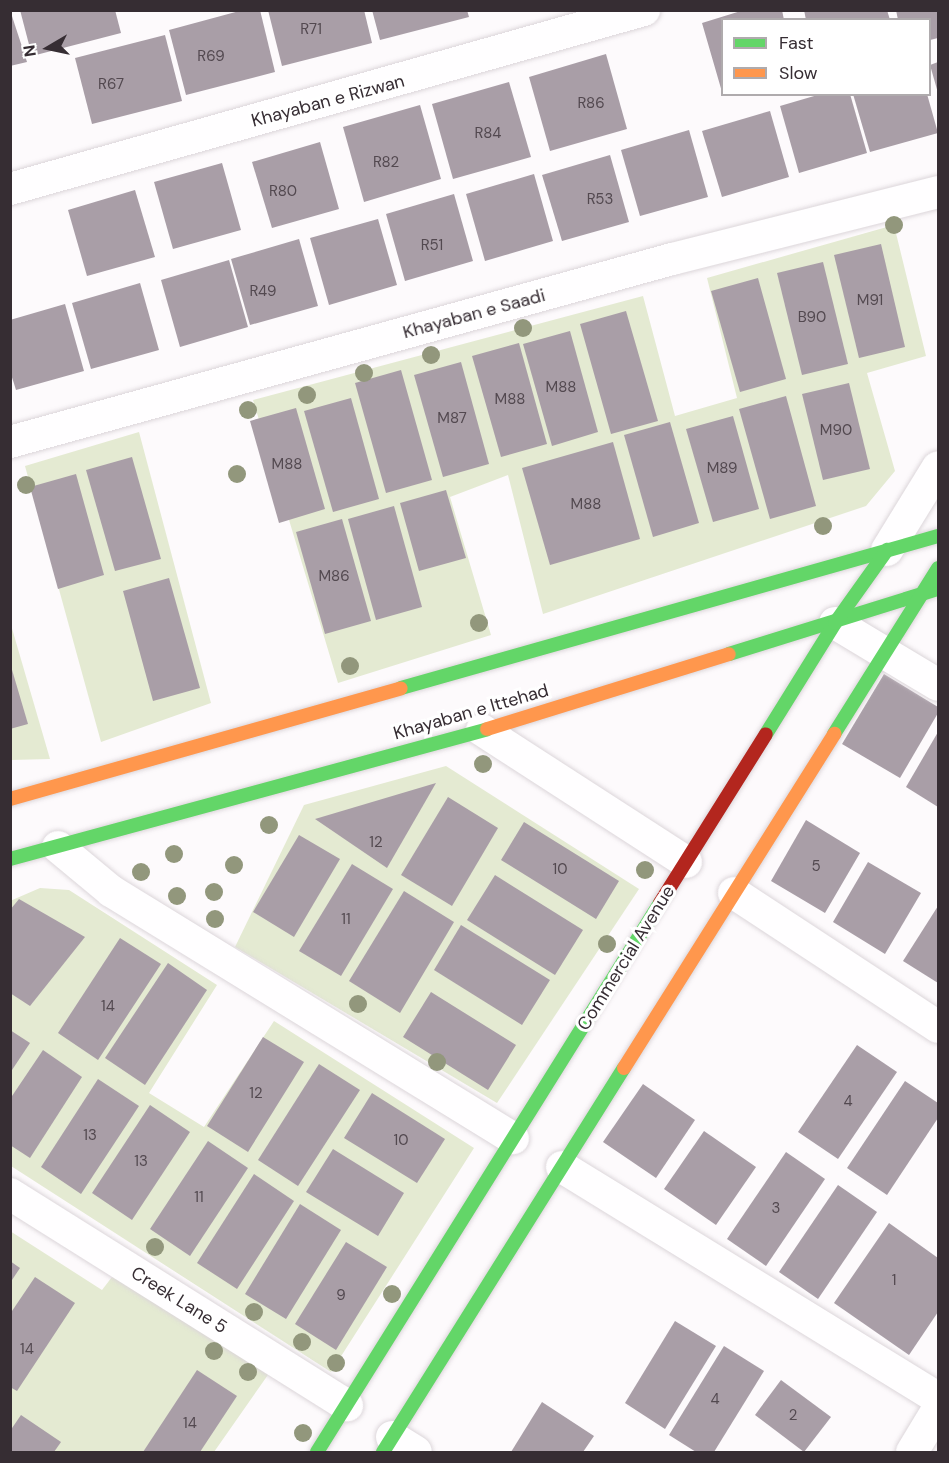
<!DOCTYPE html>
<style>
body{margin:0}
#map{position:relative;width:949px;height:1463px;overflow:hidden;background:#fdfafc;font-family:"DM Sans",sans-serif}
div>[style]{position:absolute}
.green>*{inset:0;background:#e4ead2}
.building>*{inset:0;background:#a99ea7}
.roads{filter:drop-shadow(0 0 2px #dcd6da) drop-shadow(0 0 2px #dcd6da)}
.street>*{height:32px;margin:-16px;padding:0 16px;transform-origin:16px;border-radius:16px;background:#fffeff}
.fast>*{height:14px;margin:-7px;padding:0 7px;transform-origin:7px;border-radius:7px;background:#63d668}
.slow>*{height:14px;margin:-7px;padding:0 7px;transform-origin:7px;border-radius:7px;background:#ff974d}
.jam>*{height:14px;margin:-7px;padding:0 7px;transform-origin:7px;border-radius:7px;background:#b3261e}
.trees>*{width:18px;height:18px;margin:-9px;border-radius:50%;background:#92977c}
span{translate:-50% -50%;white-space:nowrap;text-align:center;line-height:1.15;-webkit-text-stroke:6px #fff;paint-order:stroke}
.number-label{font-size:15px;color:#534950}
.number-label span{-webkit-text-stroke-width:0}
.street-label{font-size:18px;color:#362d33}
.frame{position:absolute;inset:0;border:12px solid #362d33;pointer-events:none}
.legend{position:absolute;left:721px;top:18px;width:210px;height:78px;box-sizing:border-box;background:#fff;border:2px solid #afabad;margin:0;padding:8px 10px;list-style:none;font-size:18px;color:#362d33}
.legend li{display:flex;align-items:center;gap:12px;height:30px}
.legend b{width:30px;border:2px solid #afabad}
.north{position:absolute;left:18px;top:18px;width:60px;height:60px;-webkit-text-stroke:4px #fff;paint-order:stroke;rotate:261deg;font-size:16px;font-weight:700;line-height:24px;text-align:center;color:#362d33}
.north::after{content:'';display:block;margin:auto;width:21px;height:27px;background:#362d33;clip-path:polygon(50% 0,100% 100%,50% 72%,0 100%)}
</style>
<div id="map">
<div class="green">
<i style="clip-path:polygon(894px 225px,926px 356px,867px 373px,895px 471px,866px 506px,543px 614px,508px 475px,450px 497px,491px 635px,338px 683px,253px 400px,643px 296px,675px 416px,737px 398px,707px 278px)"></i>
<i style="clip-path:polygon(139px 432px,211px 703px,101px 742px,25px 466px)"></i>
<i style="clip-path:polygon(11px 625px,50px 759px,11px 760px)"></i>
<i style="clip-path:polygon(446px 766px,639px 889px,497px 1103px,235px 947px,304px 805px)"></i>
<i style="clip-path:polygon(40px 888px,69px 890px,217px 985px,149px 1093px,204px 1127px,274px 1021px,474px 1148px,331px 1372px,11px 1166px,10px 901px)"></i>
<i style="clip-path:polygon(10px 1231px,102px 1290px,122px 1264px,270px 1372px,214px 1452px,11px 1452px)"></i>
</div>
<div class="building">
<i style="clip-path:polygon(10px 10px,27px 62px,10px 66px)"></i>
<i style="clip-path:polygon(20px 10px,115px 10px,121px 33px,32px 56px)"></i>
<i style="clip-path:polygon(243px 10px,260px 10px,275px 72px,186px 95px,169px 30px)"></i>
<i style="clip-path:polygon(268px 10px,364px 10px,372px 43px,282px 66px)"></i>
<i style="clip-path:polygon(372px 10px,467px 10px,469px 17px,380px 40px)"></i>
<i style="clip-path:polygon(744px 10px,782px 10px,784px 20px,722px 20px,722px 92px,702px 23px)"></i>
<i style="clip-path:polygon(804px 10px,887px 10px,890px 20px,806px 20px)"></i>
<i style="clip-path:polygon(896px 10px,938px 10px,938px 38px,930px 40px,930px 20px,898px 20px)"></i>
<i style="clip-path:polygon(165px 35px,182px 101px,92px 124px,75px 58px)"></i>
<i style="clip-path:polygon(606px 54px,627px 129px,550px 151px,529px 77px)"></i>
<i style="clip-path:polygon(938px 62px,938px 93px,930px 65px)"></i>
<i style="clip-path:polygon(509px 82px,531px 157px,453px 179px,432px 104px)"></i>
<i style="clip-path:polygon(821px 94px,850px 94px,867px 153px,799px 173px,780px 106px)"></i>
<i style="clip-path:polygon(853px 94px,927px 94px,938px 133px,870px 152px)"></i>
<i style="clip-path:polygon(420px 105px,441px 179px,364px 202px,343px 127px)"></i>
<i style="clip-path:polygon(770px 111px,789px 177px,722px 197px,702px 131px)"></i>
<i style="clip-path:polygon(689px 130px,708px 197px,640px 216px,621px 150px)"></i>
<i style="clip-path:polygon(320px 142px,339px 209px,272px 228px,252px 162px)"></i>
<i style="clip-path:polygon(610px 155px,629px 222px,562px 241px,542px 175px)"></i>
<i style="clip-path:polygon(222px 163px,241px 230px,173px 249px,154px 182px)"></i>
<i style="clip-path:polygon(534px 174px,553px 241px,485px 261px,466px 194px)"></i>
<i style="clip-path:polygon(135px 190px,155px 257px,87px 276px,68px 210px)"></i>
<i style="clip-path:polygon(454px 194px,473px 261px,405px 281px,386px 214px)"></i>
<i style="clip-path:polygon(378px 219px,397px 285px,329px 305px,310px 238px)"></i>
<i style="clip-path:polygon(299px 239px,318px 306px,250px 325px,231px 259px)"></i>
<i style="clip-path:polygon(881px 244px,905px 347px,859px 358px,834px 255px)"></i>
<i style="clip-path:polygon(229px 260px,248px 327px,180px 347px,161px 280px)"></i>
<i style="clip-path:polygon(823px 262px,848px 364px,802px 375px,777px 273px)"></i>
<i style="clip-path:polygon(758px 278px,786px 379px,740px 392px,711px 291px)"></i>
<i style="clip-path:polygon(140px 283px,159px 350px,91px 369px,72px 303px)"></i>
<i style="clip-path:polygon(65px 304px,84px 371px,16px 390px,10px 371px,10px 320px)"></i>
<i style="clip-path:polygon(626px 311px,658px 421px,611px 434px,580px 324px)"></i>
<i style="clip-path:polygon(570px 331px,598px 432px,552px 446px,523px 344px)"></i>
<i style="clip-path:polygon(519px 343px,547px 444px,501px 457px,472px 356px)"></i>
<i style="clip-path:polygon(461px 362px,489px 464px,443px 477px,414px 375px)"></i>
<i style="clip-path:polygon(401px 370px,432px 480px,386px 493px,355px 383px)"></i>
<i style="clip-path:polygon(849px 383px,870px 469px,823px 480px,802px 394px)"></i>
<i style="clip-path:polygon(786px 396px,816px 506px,770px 519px,739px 409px)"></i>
<i style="clip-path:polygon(351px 398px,379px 499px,333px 512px,304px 411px)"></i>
<i style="clip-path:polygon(296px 408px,325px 509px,279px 523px,250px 421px)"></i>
<i style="clip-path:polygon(733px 416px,759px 509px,713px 522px,686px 429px)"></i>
<i style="clip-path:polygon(670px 422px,699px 523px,653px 537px,624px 435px)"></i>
<i style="clip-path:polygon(613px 442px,640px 539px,550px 565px,522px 468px)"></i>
<i style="clip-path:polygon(132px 457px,161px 559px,115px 571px,86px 470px)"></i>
<i style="clip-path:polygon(76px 474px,104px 575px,58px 589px,30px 487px)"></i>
<i style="clip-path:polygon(446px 490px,466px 558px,419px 571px,400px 503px)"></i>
<i style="clip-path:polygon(394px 506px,422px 607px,376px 620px,348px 519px)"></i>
<i style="clip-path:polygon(342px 519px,371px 621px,325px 634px,296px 532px)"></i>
<i style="clip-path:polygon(169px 578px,200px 688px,153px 701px,123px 591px)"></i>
<i style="clip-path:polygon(10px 663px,28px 724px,10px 729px)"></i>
<i style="clip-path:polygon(884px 674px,938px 707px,938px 713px,900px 778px,842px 744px)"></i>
<i style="clip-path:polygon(938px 732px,938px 807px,906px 787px)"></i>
<i style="clip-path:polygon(436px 783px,387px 868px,315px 819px)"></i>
<i style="clip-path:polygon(448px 797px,498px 828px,452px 906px,401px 875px)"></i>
<i style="clip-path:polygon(806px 820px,860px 853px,825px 913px,771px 881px)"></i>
<i style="clip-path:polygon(524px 822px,619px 881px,596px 919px,501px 860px)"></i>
<i style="clip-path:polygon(299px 835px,340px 859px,294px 937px,253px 912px)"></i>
<i style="clip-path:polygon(868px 862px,921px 893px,885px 954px,833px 922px)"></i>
<i style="clip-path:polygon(352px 864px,393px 889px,341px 976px,299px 951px)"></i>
<i style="clip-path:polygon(495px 875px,583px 930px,555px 975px,467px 920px)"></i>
<i style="clip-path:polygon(404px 891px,454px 922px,400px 1013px,349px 981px)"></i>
<i style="clip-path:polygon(19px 899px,85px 937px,30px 1006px,10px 993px,10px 910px)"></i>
<i style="clip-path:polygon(938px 906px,938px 983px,903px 961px)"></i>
<i style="clip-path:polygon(461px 925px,550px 980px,522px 1025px,434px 970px)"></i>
<i style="clip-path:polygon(120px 938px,161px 964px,98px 1060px,58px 1033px)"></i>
<i style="clip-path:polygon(168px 963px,207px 990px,145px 1085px,105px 1058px)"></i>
<i style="clip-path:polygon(431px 992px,516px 1045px,488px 1090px,403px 1037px)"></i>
<i style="clip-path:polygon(10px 1030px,30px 1043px,10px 1073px)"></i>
<i style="clip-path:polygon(263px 1037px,304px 1062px,248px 1152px,207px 1126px)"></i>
<i style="clip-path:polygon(857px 1045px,897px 1072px,838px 1159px,798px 1132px)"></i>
<i style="clip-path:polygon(43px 1050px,82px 1077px,30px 1158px,10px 1145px,10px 1099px)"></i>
<i style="clip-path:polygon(319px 1064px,360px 1090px,298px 1186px,258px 1160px)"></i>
<i style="clip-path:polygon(98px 1079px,139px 1106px,81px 1194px,41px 1167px)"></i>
<i style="clip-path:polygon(905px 1081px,938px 1103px,938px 1118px,887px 1195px,847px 1168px)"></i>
<i style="clip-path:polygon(643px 1084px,695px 1120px,656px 1178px,603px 1142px)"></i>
<i style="clip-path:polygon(372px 1093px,445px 1139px,417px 1183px,344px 1138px)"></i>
<i style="clip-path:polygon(150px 1105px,190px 1132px,132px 1220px,92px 1193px)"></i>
<i style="clip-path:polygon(704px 1131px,756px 1167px,716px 1225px,664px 1189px)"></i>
<i style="clip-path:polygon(208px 1141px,248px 1168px,190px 1256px,150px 1229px)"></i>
<i style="clip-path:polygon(333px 1149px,404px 1193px,378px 1236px,306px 1192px)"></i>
<i style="clip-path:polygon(786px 1152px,825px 1179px,766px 1266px,727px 1239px)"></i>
<i style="clip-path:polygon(254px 1174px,294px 1201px,237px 1289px,197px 1263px)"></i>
<i style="clip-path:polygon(838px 1185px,877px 1212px,818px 1299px,779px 1272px)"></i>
<i style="clip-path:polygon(300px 1204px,341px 1230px,286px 1319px,245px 1294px)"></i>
<i style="clip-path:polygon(889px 1223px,938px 1258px,938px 1312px,909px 1355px,834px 1303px)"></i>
<i style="clip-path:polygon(346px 1242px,387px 1267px,336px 1350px,295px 1324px)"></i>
<i style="clip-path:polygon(10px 1261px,20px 1268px,10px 1283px)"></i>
<i style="clip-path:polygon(35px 1277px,75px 1303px,17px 1391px,10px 1387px,10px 1314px)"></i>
<i style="clip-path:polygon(675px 1321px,716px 1346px,665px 1429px,625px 1403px)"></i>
<i style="clip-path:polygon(724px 1346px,764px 1371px,714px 1452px,696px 1452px,669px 1435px)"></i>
<i style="clip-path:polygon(197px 1370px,237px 1396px,200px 1452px,143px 1452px)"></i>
<i style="clip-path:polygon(781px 1380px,831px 1417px,804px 1452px,755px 1415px)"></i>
<i style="clip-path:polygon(542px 1402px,594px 1436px,583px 1452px,511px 1452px)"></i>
<i style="clip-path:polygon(21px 1415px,61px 1442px,54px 1452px,10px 1452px,10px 1431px)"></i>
</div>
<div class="roads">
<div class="street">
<i style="left:10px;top:189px;width:659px;rotate:-15.77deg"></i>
<i style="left:10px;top:442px;width:687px;rotate:-15.45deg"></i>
<i style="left:672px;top:259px;width:274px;rotate:-14.1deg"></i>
<i style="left:887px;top:550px;width:97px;rotate:-58.4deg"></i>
<i style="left:835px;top:623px;width:120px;rotate:31deg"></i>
<i style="left:482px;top:730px;width:243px;rotate:32.9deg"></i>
<i style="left:58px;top:847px;width:69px;rotate:39.7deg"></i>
<i style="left:111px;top:891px;width:472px;rotate:31.6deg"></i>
<i style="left:734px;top:893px;width:244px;rotate:33.3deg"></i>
<i style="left:562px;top:1167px;width:441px;rotate:31.6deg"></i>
<i style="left:10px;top:1194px;width:398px;rotate:32.1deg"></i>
<i style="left:392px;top:1437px;width:28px;rotate:32deg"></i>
<i style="left:912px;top:1452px;width:50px;rotate:-58.8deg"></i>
</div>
<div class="fast">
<i style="left:729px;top:654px;width:219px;rotate:-17.3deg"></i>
<i style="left:401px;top:688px;width:558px;rotate:-15.8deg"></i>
<i style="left:766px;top:734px;width:131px;rotate:-58.1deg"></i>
<i style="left:835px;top:623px;width:90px;rotate:-54.5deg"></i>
<i style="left:834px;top:734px;width:196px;rotate:-57.9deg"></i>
<i style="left:10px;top:859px;width:494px;rotate:-15.2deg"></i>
<i style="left:317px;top:1452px;width:647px;rotate:-58deg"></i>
<i style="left:383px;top:1452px;width:453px;rotate:-57.9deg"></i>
</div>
<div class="slow">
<i style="left:487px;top:729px;width:253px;rotate:-17.2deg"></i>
<i style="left:10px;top:799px;width:406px;rotate:-15.8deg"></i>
<i style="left:624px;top:1068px;width:395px;rotate:-57.8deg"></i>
</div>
<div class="jam">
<i style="left:660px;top:903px;width:199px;rotate:-57.9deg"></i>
</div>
</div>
<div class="trees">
<i style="left:894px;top:225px"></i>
<i style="left:523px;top:328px"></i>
<i style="left:431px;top:355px"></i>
<i style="left:364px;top:373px"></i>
<i style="left:307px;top:395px"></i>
<i style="left:248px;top:410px"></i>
<i style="left:237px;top:474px"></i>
<i style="left:26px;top:485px"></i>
<i style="left:823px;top:526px"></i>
<i style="left:479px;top:623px"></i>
<i style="left:350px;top:666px"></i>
<i style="left:483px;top:764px"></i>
<i style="left:269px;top:825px"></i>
<i style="left:174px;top:854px"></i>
<i style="left:234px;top:865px"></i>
<i style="left:645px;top:870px"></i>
<i style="left:141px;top:872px"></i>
<i style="left:214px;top:892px"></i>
<i style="left:177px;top:896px"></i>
<i style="left:215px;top:919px"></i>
<i style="left:607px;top:944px"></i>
<i style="left:358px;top:1004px"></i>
<i style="left:437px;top:1062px"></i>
<i style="left:155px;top:1247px"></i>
<i style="left:392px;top:1294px"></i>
<i style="left:254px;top:1312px"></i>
<i style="left:302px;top:1342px"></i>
<i style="left:214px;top:1351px"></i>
<i style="left:336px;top:1363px"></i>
<i style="left:248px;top:1372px"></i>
<i style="left:303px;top:1433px"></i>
</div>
<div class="number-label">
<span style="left:311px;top:30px">R71</span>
<span style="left:211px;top:57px">R69</span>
<span style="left:111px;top:85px">R67</span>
<span style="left:591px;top:104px">R86</span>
<span style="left:488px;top:134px">R84</span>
<span style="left:386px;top:163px">R82</span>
<span style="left:283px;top:192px">R80</span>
<span style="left:600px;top:200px">R53</span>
<span style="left:432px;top:246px">R51</span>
<span style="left:263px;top:292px">R49</span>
<span style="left:870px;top:301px">M91</span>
<span style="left:812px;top:318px">B90</span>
<span style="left:561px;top:388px">M88</span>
<span style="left:510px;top:400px">M88</span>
<span style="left:452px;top:419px">M87</span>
<span style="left:836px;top:431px">M90</span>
<span style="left:287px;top:465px">M88</span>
<span style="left:722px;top:469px">M89</span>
<span style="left:586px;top:505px">M88</span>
<span style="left:334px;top:577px">M86</span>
<span style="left:376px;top:843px">12</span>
<span style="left:816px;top:867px">5</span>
<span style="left:560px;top:870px">10</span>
<span style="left:346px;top:920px">11</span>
<span style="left:108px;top:1007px">14</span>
<span style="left:256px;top:1094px">12</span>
<span style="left:848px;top:1102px">4</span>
<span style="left:90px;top:1136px">13</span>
<span style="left:401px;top:1141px">10</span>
<span style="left:141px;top:1162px">13</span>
<span style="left:199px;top:1198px">11</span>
<span style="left:776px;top:1209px">3</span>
<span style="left:894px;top:1281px">1</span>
<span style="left:341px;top:1296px">9</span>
<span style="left:27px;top:1350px">14</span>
<span style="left:715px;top:1400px">4</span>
<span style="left:793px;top:1416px">2</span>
<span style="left:190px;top:1424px">14</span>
</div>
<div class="street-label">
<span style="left:328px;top:101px;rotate:-15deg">Khayaban e Rizwan</span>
<span style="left:474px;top:314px;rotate:-15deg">Khayaban e Saadi</span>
<span style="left:471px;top:712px;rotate:-16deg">Khayaban e Ittehad</span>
<span style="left:626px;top:958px;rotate:-58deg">Commercial Avenue</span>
<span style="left:179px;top:1300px;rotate:32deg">Creek Lane 5</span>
</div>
<div class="frame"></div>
<ul class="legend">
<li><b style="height:8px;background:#63d668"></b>Fast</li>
<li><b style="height:8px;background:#ff974d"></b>Slow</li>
</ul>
<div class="north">N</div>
</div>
